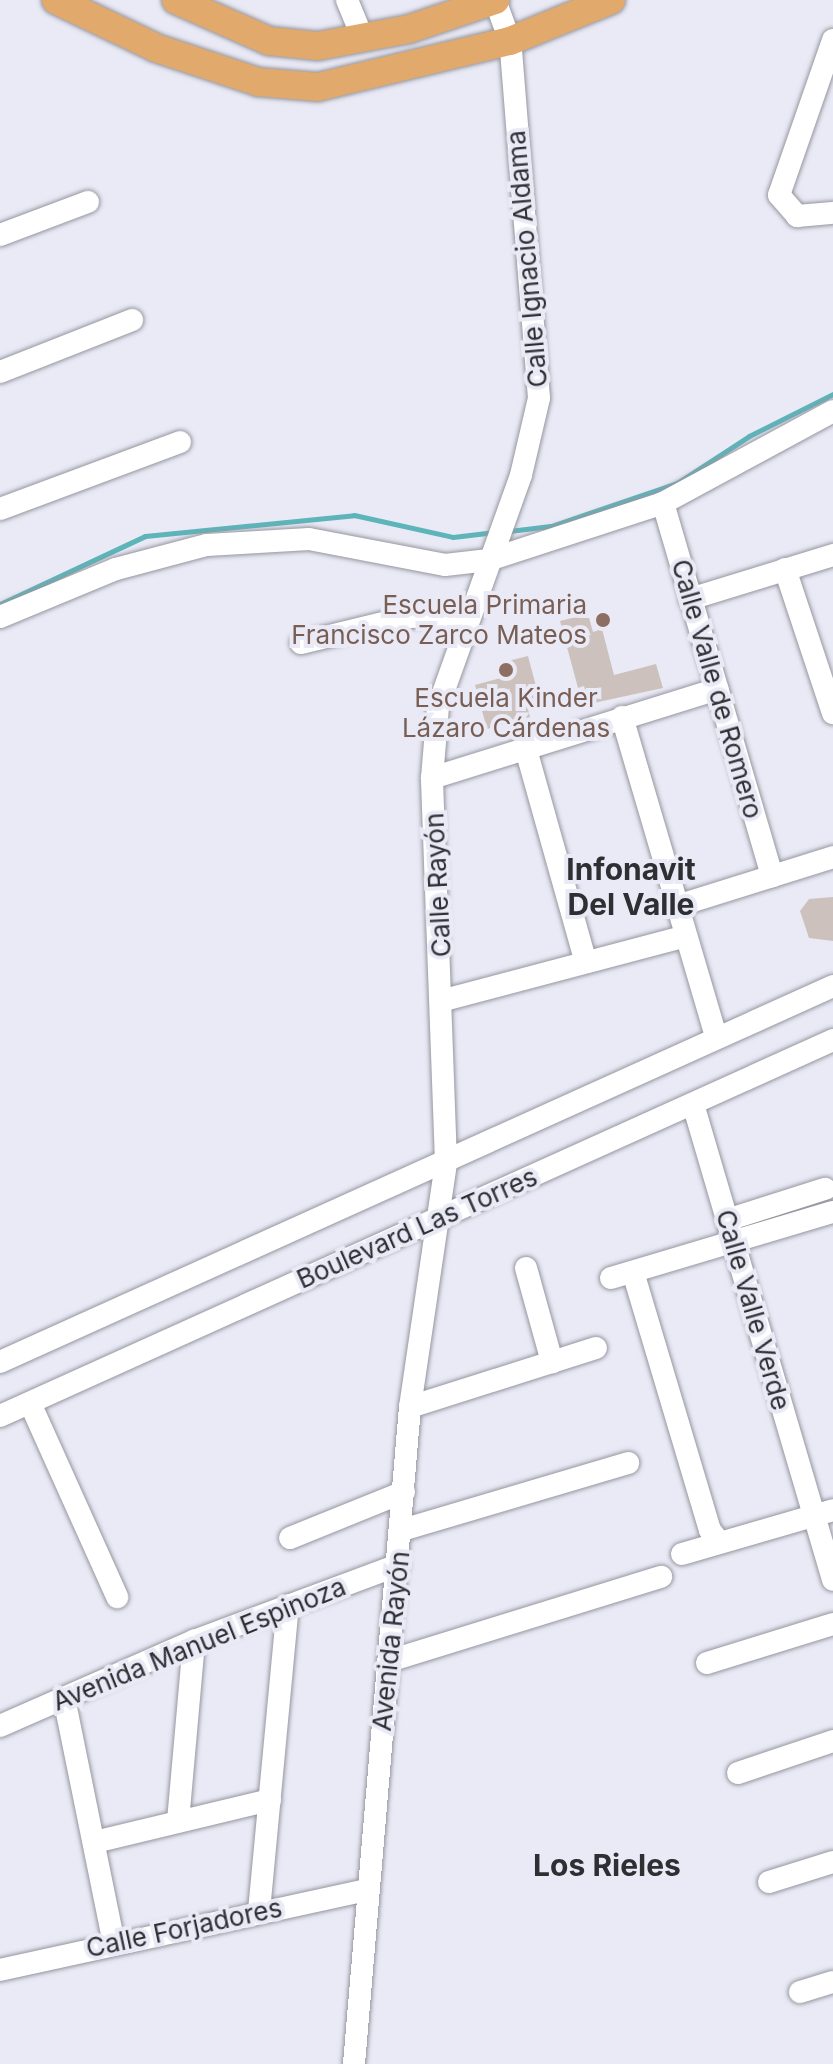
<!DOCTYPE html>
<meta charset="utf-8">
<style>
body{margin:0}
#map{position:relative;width:833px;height:2064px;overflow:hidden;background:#e9eaf5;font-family:Inter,sans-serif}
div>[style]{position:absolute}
.stream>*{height:5px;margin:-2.5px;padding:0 2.5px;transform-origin:2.5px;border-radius:2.5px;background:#5db4b9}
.building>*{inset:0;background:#cdc1bd}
.roads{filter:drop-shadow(0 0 2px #9596a0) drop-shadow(0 0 2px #9596a0)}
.minor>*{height:22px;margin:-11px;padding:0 11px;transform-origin:11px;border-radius:11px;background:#fff}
.major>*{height:28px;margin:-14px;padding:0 14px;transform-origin:14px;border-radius:14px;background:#e2a96d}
.dots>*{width:22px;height:22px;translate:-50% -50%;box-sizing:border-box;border:4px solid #e9eaf5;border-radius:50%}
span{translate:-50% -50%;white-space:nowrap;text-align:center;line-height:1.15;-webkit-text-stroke:8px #e9eaf5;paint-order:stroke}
.street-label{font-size:26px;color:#2e2f33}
.education-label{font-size:26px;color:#785e54}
.right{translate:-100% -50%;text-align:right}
.quarter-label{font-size:30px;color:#2e2f33;font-weight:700}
</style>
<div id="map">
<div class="stream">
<i style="left:509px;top:531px;width:42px;rotate:-6.8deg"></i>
<i style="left:551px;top:526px;width:133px;rotate:-18.8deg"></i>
<i style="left:677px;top:483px;width:86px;rotate:-33.1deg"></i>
<i style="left:749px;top:436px;width:94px;rotate:-26.6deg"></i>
<i style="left:0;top:604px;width:160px;rotate:-25.1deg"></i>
<i style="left:145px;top:536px;width:210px;rotate:-5.7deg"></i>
<i style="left:354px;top:515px;width:101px;rotate:12.5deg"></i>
<i style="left:453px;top:537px;width:42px;rotate:-6.8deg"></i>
</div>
<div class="building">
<i style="clip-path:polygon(588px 614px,593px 632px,602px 629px,614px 675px,656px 664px,663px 688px,589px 704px,584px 686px,578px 688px,560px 621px)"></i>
<i style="clip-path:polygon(528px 656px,541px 705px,528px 709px,530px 717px,487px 729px,475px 685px,504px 677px,500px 663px)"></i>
<i style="clip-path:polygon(833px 897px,833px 941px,809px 938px,800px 911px,809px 899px)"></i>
</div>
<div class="roads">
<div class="minor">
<i style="left:347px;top:0;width:42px;rotate:67.7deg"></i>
<i style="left:833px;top:40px;width:164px;rotate:109.2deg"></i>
<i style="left:779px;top:195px;width:28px;rotate:49deg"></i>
<i style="left:797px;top:216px;width:36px;rotate:-5deg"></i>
<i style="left:0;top:235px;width:94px;rotate:-20.6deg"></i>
<i style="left:0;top:372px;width:142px;rotate:-21.5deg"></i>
<i style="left:663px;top:503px;width:389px;rotate:73.7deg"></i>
<i style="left:0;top:509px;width:192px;rotate:-20.4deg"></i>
<i style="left:785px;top:569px;width:152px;rotate:71.6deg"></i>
<i style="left:690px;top:599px;width:150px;rotate:-17.1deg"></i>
<i style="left:0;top:617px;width:126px;rotate:-22.5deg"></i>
<i style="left:116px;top:569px;width:94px;rotate:-14.8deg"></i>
<i style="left:207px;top:545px;width:102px;rotate:-3.4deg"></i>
<i style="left:309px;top:539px;width:138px;rotate:10.8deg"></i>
<i style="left:445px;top:565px;width:44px;rotate:-6.5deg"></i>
<i style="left:489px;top:560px;width:183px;rotate:-18.1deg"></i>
<i style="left:663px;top:503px;width:193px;rotate:-28.4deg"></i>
<i style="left:301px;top:643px;width:110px;rotate:-13.7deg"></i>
<i style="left:408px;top:617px;width:59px;rotate:-1deg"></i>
<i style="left:622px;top:717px;width:334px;rotate:73.6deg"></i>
<i style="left:525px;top:746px;width:221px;rotate:74.3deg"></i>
<i style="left:432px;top:778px;width:299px;rotate:-17.3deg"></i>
<i style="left:677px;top:906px;width:164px;rotate:-17.4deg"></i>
<i style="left:444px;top:1000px;width:250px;rotate:-14.8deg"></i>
<i style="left:693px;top:1104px;width:496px;rotate:73.6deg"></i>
<i style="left:727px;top:1220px;width:103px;rotate:-17.6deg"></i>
<i style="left:526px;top:1268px;width:98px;rotate:74.5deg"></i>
<i style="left:633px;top:1272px;width:269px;rotate:73.4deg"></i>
<i style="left:710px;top:1530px;width:15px;rotate:53deg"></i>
<i style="left:611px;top:1278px;width:231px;rotate:-16.6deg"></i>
<i style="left:0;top:1362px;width:914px;rotate:-24.29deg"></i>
<i style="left:30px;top:1403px;width:213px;rotate:65.8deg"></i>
<i style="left:410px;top:1407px;width:195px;rotate:-17.6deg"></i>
<i style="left:0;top:1416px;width:914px;rotate:-24.29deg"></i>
<i style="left:402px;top:1530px;width:236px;rotate:-16.5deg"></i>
<i style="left:290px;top:1538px;width:123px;rotate:-22deg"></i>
<i style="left:682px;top:1554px;width:157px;rotate:-16.2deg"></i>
<i style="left:389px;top:1661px;width:285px;rotate:-17.2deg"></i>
<i style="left:707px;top:1663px;width:132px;rotate:-17.2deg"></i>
<i style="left:64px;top:1698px;width:250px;rotate:78.5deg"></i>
<i style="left:0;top:1726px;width:212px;rotate:-23.7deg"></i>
<i style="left:194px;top:1641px;width:218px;rotate:-20.4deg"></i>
<i style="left:738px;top:1773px;width:100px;rotate:-18.6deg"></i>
<i style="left:178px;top:1821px;width:181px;rotate:-84.9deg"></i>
<i style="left:95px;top:1842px;width:180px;rotate:-13.5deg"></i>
<i style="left:769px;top:1882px;width:67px;rotate:-17.4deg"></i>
<i style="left:259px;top:1911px;width:307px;rotate:-84.6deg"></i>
<i style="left:0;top:1970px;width:377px;rotate:-12.3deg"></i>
<i style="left:800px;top:1992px;width:34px;rotate:-17deg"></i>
<i style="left:354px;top:2064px;width:659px;rotate:-85.13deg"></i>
<i style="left:410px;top:1407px;width:248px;rotate:-81.6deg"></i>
<i style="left:446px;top:1162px;width:384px;rotate:-92.1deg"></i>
<i style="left:432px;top:778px;width:71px;rotate:-85.2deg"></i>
<i style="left:438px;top:707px;width:246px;rotate:-70.3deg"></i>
<i style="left:521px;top:475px;width:79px;rotate:-76.8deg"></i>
<i style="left:539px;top:398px;width:358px;rotate:-94.6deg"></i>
<i style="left:510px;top:41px;width:44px;rotate:-110.1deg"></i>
</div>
<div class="major">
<i style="left:56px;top:0;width:111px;rotate:25.6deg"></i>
<i style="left:156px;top:48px;width:108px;rotate:18.4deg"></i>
<i style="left:258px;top:82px;width:60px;rotate:4.8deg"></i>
<i style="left:318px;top:87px;width:197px;rotate:-13.5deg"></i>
<i style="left:510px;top:41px;width:109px;rotate:-22.1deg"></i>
<i style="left:176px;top:0;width:102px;rotate:23.8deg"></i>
<i style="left:269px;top:41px;width:49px;rotate:5.8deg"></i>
<i style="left:318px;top:46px;width:93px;rotate:-10.6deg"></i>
<i style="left:409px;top:29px;width:91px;rotate:-18.6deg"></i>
</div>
</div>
<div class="dots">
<i style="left:603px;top:620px;background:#8d6e63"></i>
<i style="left:506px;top:670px;background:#8d6e63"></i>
</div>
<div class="street-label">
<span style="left:527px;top:259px;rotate:-95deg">Calle Ignacio Aldama</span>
<span style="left:717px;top:689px;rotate:74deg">Calle Valle de Romero</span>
<span style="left:438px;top:885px;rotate:-93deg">Calle Rayón</span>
<span style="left:417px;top:1228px;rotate:-24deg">Boulevard Las Torres</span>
<span style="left:753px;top:1310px;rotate:74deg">Calle Valle Verde</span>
<span style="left:391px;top:1641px;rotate:-84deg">Avenida Rayón</span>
<span style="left:199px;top:1644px;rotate:-22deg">Avenida Manuel Espinoza</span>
<span style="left:184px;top:1928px;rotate:-12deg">Calle Forjadores</span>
</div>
<div class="education-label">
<span class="right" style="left:587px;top:620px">Escuela Primaria<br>Francisco Zarco Mateos</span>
<span style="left:506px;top:713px">Escuela Kinder<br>Lázaro Cárdenas</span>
</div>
<div class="quarter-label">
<span style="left:631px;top:886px">Infonavit<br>Del Valle</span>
<span style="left:607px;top:1865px">Los Rieles</span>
</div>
</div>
